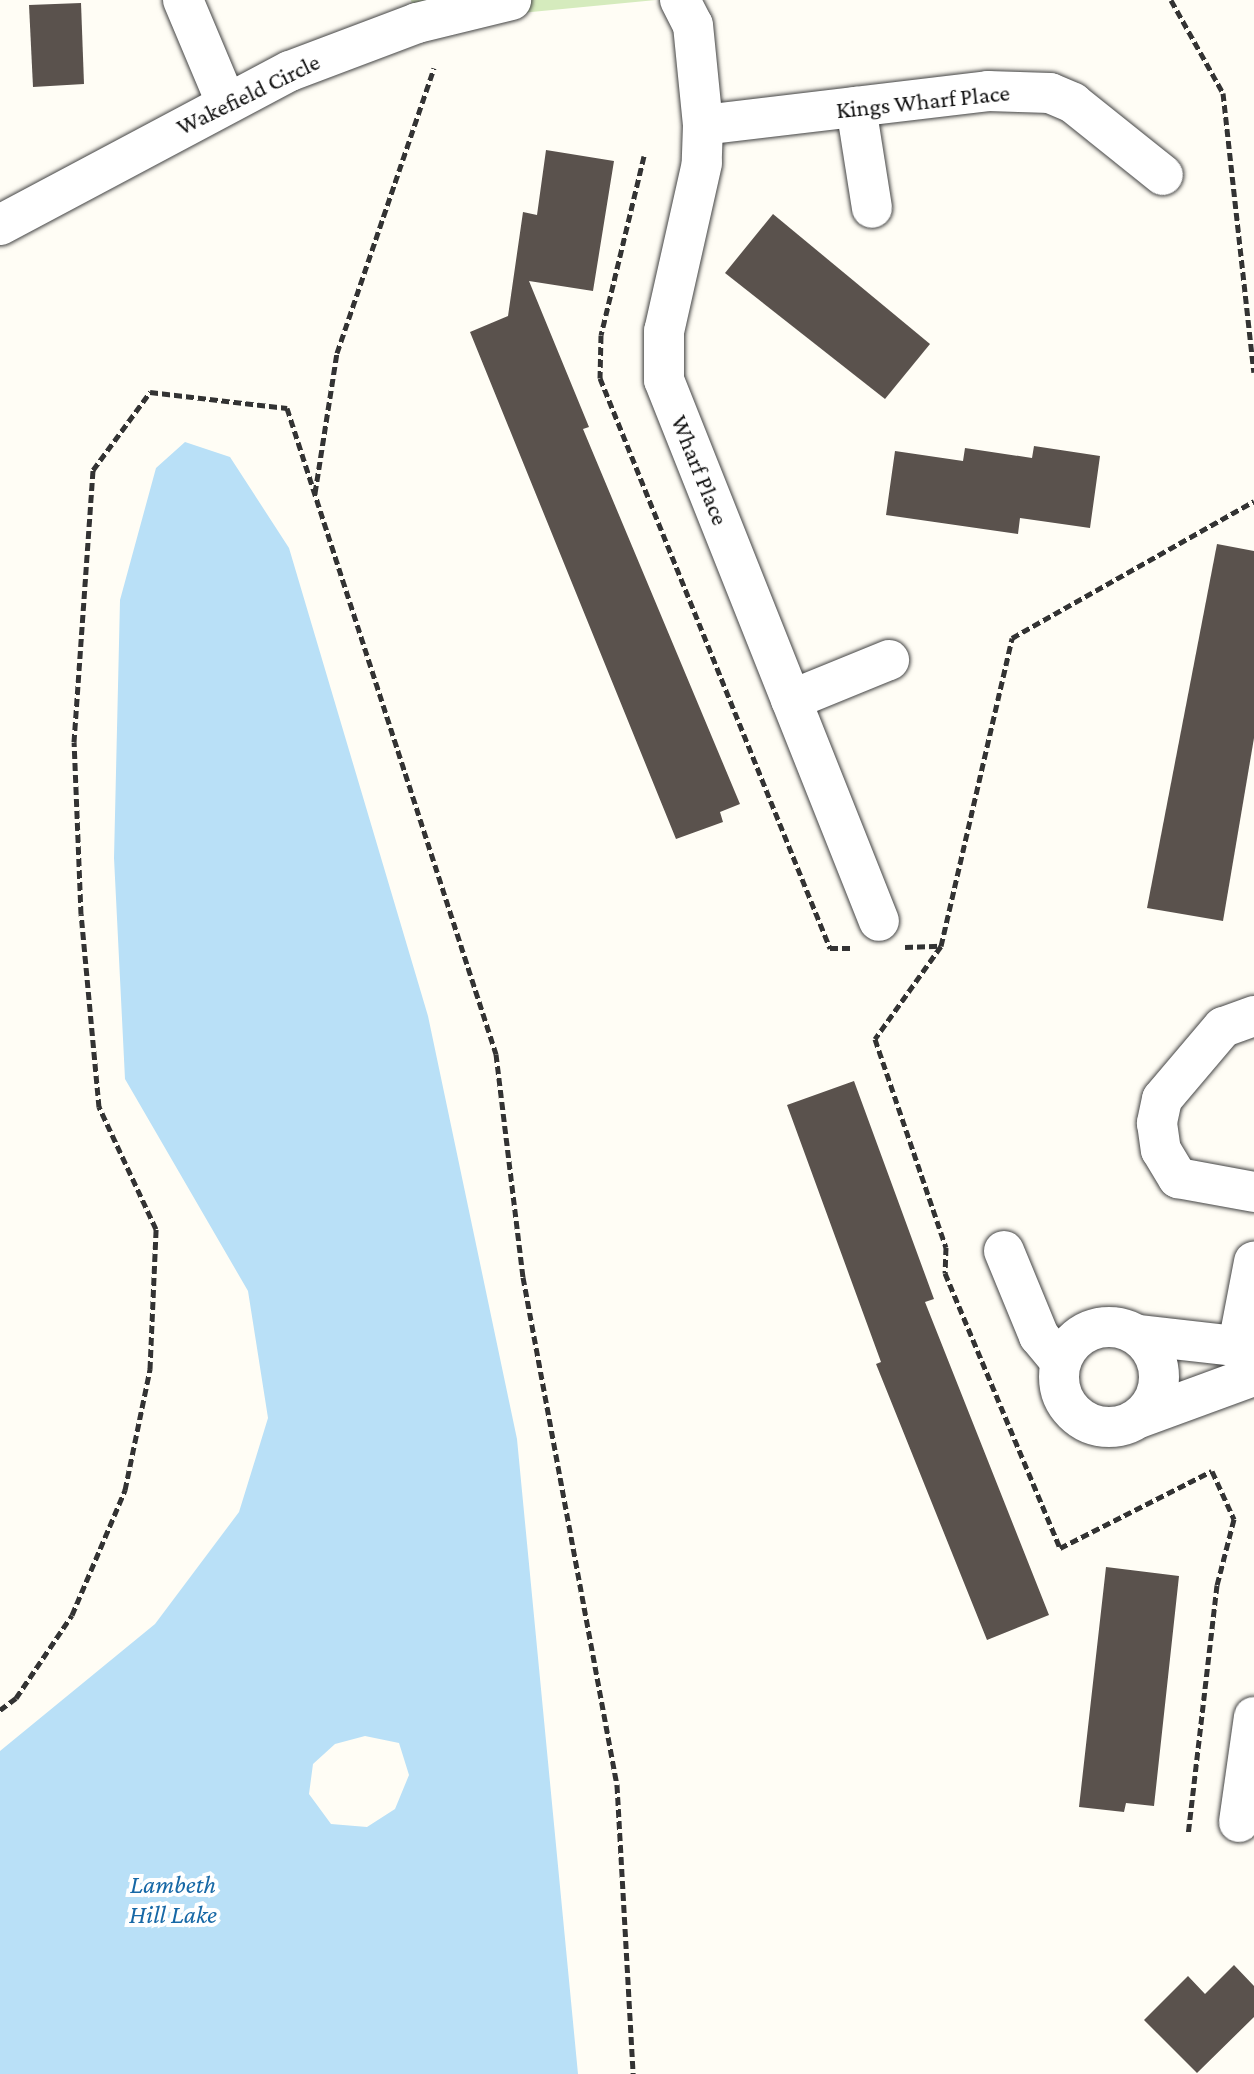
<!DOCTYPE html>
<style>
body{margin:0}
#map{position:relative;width:1254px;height:2074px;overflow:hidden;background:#fffdf5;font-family:"Crimson Pro",serif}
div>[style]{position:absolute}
.green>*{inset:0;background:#d5ebbd}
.water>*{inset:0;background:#b9e0f7}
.building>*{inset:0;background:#5a524d}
.path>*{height:5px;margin-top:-2.5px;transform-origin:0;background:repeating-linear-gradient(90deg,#333 0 8px,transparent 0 12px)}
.roads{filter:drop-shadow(0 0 2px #444) drop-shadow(0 0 2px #444)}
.minor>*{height:40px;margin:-20px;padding:0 20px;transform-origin:20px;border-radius:20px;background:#fff}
.minor>.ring{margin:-20px;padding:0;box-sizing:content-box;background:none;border:40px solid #fff;border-radius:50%}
span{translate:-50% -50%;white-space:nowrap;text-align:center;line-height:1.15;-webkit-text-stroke:8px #fff;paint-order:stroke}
.street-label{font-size:24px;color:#111}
.water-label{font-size:26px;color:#1768a6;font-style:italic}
</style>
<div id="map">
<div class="green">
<i style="clip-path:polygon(411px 0,656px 0,417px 23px)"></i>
</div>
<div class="water">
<i style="clip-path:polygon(evenodd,185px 442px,230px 457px,289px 548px,428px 1016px,517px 1439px,578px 2074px,0 2074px,0 1751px,155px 1624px,239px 1512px,268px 1418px,248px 1291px,125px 1079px,114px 858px,120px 600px,156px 468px,185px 442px,365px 1736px,399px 1743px,409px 1775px,395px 1809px,367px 1827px,331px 1824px,309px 1794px,313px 1764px,335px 1744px,365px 1736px)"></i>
</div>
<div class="building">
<i style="clip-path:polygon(81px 3px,84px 84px,33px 87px,29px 5px)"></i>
<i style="clip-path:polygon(546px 150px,614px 161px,593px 291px,529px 281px,589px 427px,583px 429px,740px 804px,720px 812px,723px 822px,676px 839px,470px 332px,508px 316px,523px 212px,537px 215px)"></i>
<i style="clip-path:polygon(773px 214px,930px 344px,885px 399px,725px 273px)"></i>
<i style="clip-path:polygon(1034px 446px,1100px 456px,1090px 528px,1020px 518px,1018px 534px,886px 515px,895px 451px,963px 461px,965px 448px,1032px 458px)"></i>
<i style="clip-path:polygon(1217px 544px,1254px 551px,1254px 738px,1223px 921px,1147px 908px)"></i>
<i style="clip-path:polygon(854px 1081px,934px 1299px,925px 1302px,1049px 1615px,987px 1640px,876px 1364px,881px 1362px,787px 1105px)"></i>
<i style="clip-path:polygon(1106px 1567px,1179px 1576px,1154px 1806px,1126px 1803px,1124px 1812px,1079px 1807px)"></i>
<i style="clip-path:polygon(1234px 1965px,1254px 1986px,1254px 2017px,1197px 2073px,1144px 2020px,1188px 1976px,1205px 1994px)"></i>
</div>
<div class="path">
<i style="left:1171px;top:0;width:107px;rotate:60.8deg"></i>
<i style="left:1223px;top:93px;width:281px;rotate:83.7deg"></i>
<i style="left:644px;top:156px;width:184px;rotate:103.5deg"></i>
<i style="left:601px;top:335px;width:43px;rotate:91.3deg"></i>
<i style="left:600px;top:378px;width:615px;rotate:68.03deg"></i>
<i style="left:830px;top:948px;width:21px"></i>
<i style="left:315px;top:493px;width:142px;rotate:-81.1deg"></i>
<i style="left:337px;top:353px;width:301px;rotate:-71.2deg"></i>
<i style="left:941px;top:946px;width:316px;rotate:-77deg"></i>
<i style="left:1012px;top:638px;width:278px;rotate:-29.5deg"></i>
<i style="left:905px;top:947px;width:36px;rotate:-2deg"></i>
<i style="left:941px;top:946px;width:114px;rotate:125.4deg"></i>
<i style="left:875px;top:1039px;width:220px;rotate:71.2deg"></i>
<i style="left:946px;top:1247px;width:26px;rotate:92deg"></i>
<i style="left:945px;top:1273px;width:298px;rotate:67.3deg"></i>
<i style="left:1060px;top:1548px;width:170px;rotate:-26.9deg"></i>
<i style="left:1212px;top:1471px;width:53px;rotate:65.4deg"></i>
<i style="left:1234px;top:1519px;width:68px;rotate:104.4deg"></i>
<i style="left:1217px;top:1585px;width:251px;rotate:96.6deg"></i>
<i style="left:0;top:1710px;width:20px;rotate:-37deg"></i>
<i style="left:16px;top:1698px;width:100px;rotate:-56deg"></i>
<i style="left:72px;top:1615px;width:136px;rotate:-67deg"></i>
<i style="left:125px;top:1490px;width:124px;rotate:-78.3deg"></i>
<i style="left:150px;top:1369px;width:140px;rotate:-87.5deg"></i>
<i style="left:156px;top:1229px;width:135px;rotate:-115deg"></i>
<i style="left:99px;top:1107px;width:194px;rotate:-95.3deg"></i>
<i style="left:81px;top:914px;width:172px;rotate:-92.3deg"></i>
<i style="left:74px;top:742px;width:273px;rotate:-86deg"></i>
<i style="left:93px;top:470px;width:97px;rotate:-53.8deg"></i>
<i style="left:150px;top:392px;width:138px;rotate:6.7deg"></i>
<i style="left:287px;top:408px;width:679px;rotate:72.07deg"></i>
<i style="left:496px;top:1054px;width:225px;rotate:83.1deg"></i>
<i style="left:523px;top:1277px;width:517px;rotate:79.52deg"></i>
<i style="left:617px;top:1785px;width:289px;rotate:86.8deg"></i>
</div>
<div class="roads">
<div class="minor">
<i style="left:183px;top:0;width:108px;rotate:67.2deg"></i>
<i style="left:680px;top:0;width:28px;rotate:63deg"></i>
<i style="left:693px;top:25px;width:100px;rotate:84.3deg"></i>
<i style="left:703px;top:125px;width:38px;rotate:92deg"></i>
<i style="left:702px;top:163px;width:172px;rotate:102.7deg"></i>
<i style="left:664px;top:331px;width:49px;rotate:90deg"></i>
<i style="left:664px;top:380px;width:582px;rotate:68.33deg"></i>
<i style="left:856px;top:107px;width:102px;rotate:81deg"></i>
<i style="left:703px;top:125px;width:287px;rotate:-6.8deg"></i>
<i style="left:988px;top:91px;width:62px;rotate:1.8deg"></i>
<i style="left:1050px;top:93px;width:25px;rotate:23deg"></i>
<i style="left:1073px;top:103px;width:115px;rotate:38.7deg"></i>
<i style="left:0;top:225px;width:328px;rotate:-28deg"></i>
<i style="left:290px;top:71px;width:136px;rotate:-20.7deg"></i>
<i style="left:417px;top:23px;width:97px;rotate:-13.7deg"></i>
<i style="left:791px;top:700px;width:106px;rotate:-22.2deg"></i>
<i style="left:1254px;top:1016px;width:33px;rotate:160deg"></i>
<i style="left:1223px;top:1027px;width:94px;rotate:130.3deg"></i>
<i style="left:1162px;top:1099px;width:25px;rotate:102deg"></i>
<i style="left:1157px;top:1123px;width:27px;rotate:82deg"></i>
<i style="left:1161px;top:1150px;width:33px;rotate:59deg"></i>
<i style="left:1178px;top:1178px;width:77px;rotate:10.4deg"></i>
<i style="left:1004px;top:1251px;width:92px;rotate:67.6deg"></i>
<i style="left:1039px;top:1336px;width:33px;rotate:50deg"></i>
<i class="ring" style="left:1059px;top:1327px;width:60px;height:60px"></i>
<i style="left:1138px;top:1335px;width:117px;rotate:6.4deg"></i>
<i style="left:1238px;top:1345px;width:85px;rotate:-79.1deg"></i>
<i style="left:1139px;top:1418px;width:122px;rotate:-20.1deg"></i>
<i style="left:1239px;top:1822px;width:106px;rotate:-81.9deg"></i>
</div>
</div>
<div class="street-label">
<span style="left:248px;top:94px;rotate:-26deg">Wakefield Circle</span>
<span style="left:923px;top:101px;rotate:-6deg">Kings Wharf Place</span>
<span style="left:700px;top:470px;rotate:68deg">Wharf Place</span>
</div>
<div class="water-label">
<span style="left:173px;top:1900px">Lambeth<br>Hill Lake</span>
</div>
</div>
